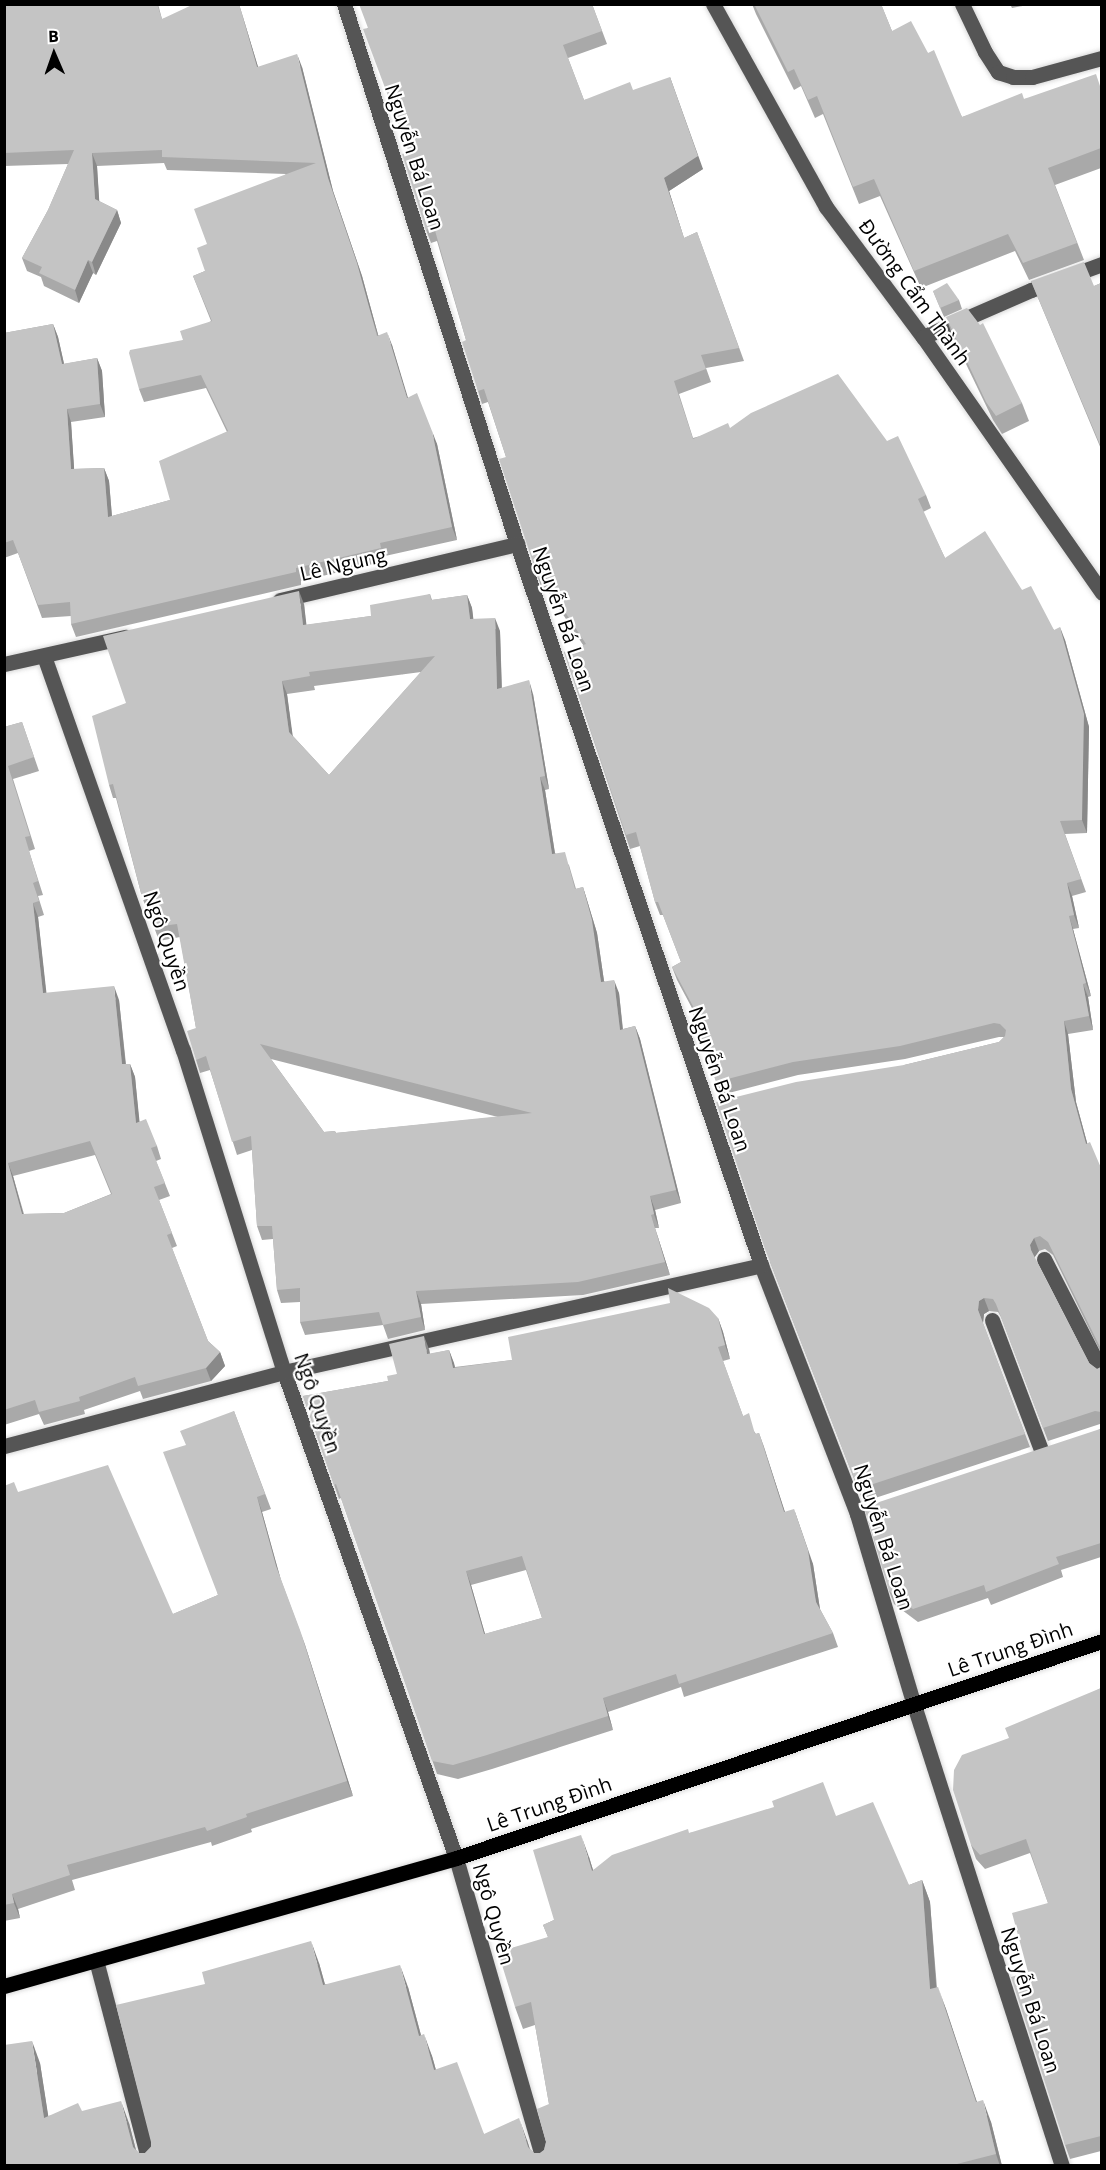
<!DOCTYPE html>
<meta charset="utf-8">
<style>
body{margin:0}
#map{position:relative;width:1106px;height:2170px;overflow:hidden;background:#fff;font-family:"Open Sans",sans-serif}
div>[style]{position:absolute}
.roads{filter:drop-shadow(0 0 2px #dbdbdb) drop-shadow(0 0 2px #dbdbdb)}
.minor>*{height:15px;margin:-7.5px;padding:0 7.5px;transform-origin:7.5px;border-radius:7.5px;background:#555}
.major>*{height:15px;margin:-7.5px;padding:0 7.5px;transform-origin:7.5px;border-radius:7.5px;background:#000}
.wall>*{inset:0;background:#a9a9a9}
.shaded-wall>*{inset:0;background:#898989}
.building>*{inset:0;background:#c4c4c4}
span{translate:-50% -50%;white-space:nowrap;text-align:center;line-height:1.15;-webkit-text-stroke:4.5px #fff;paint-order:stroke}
.street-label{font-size:20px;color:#000}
.frame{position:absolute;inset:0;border:6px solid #000;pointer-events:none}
.north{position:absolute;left:24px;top:24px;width:60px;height:60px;-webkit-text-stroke:4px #fff;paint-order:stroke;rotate:358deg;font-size:16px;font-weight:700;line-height:24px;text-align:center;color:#000}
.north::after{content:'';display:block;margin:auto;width:21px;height:27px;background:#000;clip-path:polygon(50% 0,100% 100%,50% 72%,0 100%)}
</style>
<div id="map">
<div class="roads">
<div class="minor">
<i style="left:344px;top:4px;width:567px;rotate:72.24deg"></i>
<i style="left:517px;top:544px;width:761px;rotate:71.3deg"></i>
<i style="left:761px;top:1265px;width:267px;rotate:68.9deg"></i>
<i style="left:857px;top:1514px;width:196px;rotate:73.4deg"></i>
<i style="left:913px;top:1702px;width:487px;rotate:72.2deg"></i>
<i style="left:713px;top:4px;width:232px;rotate:60.9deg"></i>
<i style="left:826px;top:207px;width:162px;rotate:53.3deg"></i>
<i style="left:923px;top:337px;width:312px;rotate:55deg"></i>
<i style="left:962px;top:4px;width:53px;rotate:64.4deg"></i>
<i style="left:985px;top:52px;width:24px;rotate:57deg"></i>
<i style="left:998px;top:72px;width:16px;rotate:18deg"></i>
<i style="left:1013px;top:77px;width:19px"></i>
<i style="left:1032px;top:77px;width:73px;rotate:-15.2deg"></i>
<i style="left:923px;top:337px;width:118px;rotate:-23.5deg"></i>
<i style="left:1031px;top:290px;width:76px;rotate:-20.1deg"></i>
<i style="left:280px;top:600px;width:244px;rotate:-13.3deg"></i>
<i style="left:44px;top:656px;width:418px;rotate:70.6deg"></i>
<i style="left:183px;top:1050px;width:337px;rotate:72.6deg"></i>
<i style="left:284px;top:1372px;width:516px;rotate:70.51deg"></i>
<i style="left:456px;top:1858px;width:321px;rotate:73.9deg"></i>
<i style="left:4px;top:664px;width:124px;rotate:-12.6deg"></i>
<i style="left:1044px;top:1259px;width:127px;rotate:62.8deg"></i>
<i style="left:992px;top:1320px;width:141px;rotate:69.3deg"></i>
<i style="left:4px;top:1446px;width:290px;rotate:-14.8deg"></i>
<i style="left:284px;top:1372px;width:489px;rotate:-12.6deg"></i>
<i style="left:96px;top:1960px;width:213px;rotate:75.3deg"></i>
</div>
<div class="major">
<i style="left:4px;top:1986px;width:470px;rotate:-15.8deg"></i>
<i style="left:456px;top:1858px;width:681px;rotate:-18.57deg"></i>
</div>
</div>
<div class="wall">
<i style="clip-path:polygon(12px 4px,158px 4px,162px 19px,239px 4px,258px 67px,302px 67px,333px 191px,362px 276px,378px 335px,392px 345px,407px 397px,437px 444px,457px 540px,385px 556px,386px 561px,301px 581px,301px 585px,76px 637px,71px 624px,71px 616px,42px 618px,18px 553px,4px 558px,4px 333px,53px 324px,58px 337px,64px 364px,97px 358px,102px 371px,105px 417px,71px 422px,74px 469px,104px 468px,109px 481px,112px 516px,170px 500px,227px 432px,206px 388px,144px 402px,139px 389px,183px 340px,211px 321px,193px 276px,205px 271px,207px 244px,286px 174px,167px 170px,164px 163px,97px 166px,99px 201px,117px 210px,121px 223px,96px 275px,93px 273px,79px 303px,44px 286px,41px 277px,27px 271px,22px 258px,48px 210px,68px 164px,4px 166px,4px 6px)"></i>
<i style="clip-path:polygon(592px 4px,607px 44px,568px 58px,584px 100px,633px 90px,703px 169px,669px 191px,684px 238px,697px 232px,744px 361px,706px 368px,711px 382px,679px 394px,693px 438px,730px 428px,926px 495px,931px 508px,923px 512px,945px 558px,1022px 590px,1054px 630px,1065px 640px,1089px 727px,1087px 833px,1065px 834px,1086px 892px,1072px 896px,1079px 928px,1073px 929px,1091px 996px,1088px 997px,1093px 1030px,1068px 1034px,1076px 1102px,1087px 1143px,1101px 1168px,1101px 1353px,1053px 1255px,1045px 1249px,1039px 1251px,1034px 1258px,1089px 1363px,1097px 1369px,1101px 1367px,1101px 1424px,1100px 1424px,1048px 1441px,1001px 1317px,998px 1312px,989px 1311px,984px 1314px,983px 1323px,1030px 1447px,863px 1502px,770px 1262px,904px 1065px,999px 1042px,1004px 1037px,999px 1037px,905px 1059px,798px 1075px,721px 1095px,692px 1011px,693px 1010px,677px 980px,672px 967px,681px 962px,663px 915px,660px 915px,655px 902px,640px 846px,630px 849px,564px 652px,583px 645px,547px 590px,543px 591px,538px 578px,506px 457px,488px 402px,482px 404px,478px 391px,466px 340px,437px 241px,431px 243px,426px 230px,409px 152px,367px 28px)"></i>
<i style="clip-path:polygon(752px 4px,881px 4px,892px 31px,928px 53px,962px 117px,1024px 99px,1101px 89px,1101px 168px,1055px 185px,1084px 260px,1029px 280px,1015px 251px,921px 288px,880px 196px,859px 204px,823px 114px,815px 118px,801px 86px,794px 90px,756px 14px)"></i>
<i style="clip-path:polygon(1010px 4px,1032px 4px,1012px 8px)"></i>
<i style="clip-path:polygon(1031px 281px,1094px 286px,1101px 283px,1101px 449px,1038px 298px)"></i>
<i style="clip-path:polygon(933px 291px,959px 300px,962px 309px,944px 317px)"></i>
<i style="clip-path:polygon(946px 317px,1022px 403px,1029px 421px,1002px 434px,993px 420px,952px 335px)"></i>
<i style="clip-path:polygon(evenodd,430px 594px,432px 600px,467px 595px,472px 608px,473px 619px,500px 631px,502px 688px,533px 694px,549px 789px,545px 790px,555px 853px,569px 865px,576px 889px,583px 887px,597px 933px,604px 981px,619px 993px,623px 1029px,635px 1026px,640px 1039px,681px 1203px,655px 1210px,659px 1228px,655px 1228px,670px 1275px,583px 1295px,421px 1304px,425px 1330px,388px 1339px,383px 1325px,305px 1335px,300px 1322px,300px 1302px,281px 1303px,277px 1290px,273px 1239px,262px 1240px,257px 1226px,252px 1150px,237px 1155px,210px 1070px,200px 1073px,196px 1060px,196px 1028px,180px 937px,159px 941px,154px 927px,151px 909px,147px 910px,142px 897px,116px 798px,113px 798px,109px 785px,126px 703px,304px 604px,306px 625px,371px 616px,430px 594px,421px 672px,329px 775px,292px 735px,287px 694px,315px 690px,314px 686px,421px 672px,430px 594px,271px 1059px,498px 1117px,336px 1133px,335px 1131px,324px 1132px,271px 1059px)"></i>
<i style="clip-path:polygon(evenodd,22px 722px,39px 771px,13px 779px,35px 849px,29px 851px,43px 895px,38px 896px,44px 915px,38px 917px,46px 993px,119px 1000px,126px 1064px,130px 1064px,135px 1077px,139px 1121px,157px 1146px,161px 1159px,156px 1161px,170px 1196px,159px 1200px,177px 1246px,172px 1248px,208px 1341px,220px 1352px,225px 1366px,211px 1381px,143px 1399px,140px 1391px,84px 1410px,85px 1414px,44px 1425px,39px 1414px,4px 1425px,4px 727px,22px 722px,95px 1155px,111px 1194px,64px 1213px,24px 1214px,13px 1176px,95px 1155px)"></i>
<i style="clip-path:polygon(evenodd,718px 1318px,723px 1332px,730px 1359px,723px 1361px,743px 1416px,756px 1434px,759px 1433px,785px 1512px,813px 1564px,820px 1609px,833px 1633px,838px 1647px,684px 1697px,681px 1687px,608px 1712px,613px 1730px,492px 1769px,458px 1779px,437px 1774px,341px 1498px,339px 1499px,303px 1396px,388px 1381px,429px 1349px,430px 1354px,449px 1350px,455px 1367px,512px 1360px,718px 1318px,526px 1570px,542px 1618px,485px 1634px,471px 1585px,526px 1570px)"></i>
<i style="clip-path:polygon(234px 1411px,271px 1509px,262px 1512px,281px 1580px,305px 1645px,353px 1796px,251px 1829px,252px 1832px,212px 1846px,211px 1842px,72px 1880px,75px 1890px,18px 1909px,20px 1918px,4px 1921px,4px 1486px,18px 1492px,173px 1614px,218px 1595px,186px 1445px)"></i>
<i style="clip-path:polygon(1101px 1428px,1101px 1557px,1061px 1570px,1063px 1577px,991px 1605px,988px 1598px,918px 1622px,894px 1604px,889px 1591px)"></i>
<i style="clip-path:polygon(1101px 1688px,1101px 2151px,1070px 2159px,1065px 2145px,1028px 1972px,1048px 1903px,1030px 1853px,985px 1869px,976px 1859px,971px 1845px,1009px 1738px)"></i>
<i style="clip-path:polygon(836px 1816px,909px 1885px,922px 1880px,930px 1902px,937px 1988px,946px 2009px,977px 2102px,991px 2122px,1002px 2166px,4px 2166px,40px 2063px,48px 2116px,82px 2111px,129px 2123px,136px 2150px,139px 2153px,145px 2153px,319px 1963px,325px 1984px,408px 1987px,421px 2035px,432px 2056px,436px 2070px,484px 2134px,527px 2140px,530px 2149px,534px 2153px,540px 2153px,544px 2150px,546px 2142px,549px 2104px,535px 2025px,523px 2029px,515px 2007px,548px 1937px,543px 1925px,554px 1920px,589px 1857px,593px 1870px,689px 1833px)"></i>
</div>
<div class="shaded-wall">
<i style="clip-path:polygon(239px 4px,262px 80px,257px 67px)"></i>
<i style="clip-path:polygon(297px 54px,302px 67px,333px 191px,362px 276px,382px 349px,328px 178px)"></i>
<i style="clip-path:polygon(670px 77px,703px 169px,669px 191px,688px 251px,664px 178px)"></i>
<i style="clip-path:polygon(92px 153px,97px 166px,100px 212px,95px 199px)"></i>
<i style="clip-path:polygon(117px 210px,121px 223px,96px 275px,92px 262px)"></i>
<i style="clip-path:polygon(88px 260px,93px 273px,79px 303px,75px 290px)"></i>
<i style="clip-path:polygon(53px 324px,58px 337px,67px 377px,62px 364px)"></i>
<i style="clip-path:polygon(387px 332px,392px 345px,412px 411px,407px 398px)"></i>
<i style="clip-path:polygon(97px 358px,102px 371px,105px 417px,100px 404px)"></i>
<i style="clip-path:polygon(67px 409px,71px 422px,75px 482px,71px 469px)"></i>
<i style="clip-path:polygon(432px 431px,437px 444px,457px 540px,452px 527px)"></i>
<i style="clip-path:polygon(104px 468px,109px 481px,113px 530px,108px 517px)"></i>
<i style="clip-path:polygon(299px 591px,304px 604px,308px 638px,303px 625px)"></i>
<i style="clip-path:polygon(467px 595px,472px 608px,475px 632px,470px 619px)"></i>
<i style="clip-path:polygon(495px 618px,500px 631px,502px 702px,497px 689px)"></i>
<i style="clip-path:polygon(1060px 627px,1065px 640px,1089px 727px,1087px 833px,1082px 820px)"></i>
<i style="clip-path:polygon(529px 680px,533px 694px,549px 789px,545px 776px)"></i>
<i style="clip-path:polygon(282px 681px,287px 694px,294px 745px,289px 732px)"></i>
<i style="clip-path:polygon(540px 777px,545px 790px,557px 867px,552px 854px)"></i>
<i style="clip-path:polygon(1067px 883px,1072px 896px,1079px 928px,1074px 915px)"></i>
<i style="clip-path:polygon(583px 887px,597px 933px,606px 995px,601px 982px)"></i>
<i style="clip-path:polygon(33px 903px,38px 917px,48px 1007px,43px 993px)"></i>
<i style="clip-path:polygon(1069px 916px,1073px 929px,1091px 996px,1086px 983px)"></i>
<i style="clip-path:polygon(614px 980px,619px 993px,624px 1043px,620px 1030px)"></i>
<i style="clip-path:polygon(1083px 984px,1088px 997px,1093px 1030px,1089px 1016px)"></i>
<i style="clip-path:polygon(114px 986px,119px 1000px,127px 1078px,122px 1064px)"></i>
<i style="clip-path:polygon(1064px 1021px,1068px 1034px,1076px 1102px,1091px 1157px,1086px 1144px,1071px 1089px)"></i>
<i style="clip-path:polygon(635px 1026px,640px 1039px,681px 1203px,676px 1190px)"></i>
<i style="clip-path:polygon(130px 1064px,135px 1077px,141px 1136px,136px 1123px)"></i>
<i style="clip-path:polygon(8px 1163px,13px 1176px,27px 1228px,22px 1214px)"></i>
<i style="clip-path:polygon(650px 1196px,655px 1210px,659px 1228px,654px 1214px)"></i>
<i style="clip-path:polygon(651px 1215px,655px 1228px,670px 1275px,665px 1262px)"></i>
<i style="clip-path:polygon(1034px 1238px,1039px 1251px,1034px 1258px,1031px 1250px,1030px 1245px)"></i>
<i style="clip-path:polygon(416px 1291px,421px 1304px,425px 1330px,421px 1317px)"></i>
<i style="clip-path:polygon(984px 1298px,989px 1311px,984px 1314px,983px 1323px,978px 1310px,979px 1301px)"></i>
<i style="clip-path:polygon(718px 1318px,723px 1332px,730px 1359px,725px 1345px)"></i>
<i style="clip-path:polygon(424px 1336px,429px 1349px,432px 1368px,427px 1354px)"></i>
<i style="clip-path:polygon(449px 1350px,454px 1363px,458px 1381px,453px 1368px)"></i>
<i style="clip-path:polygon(220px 1352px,225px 1366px,211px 1381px,206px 1368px)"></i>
<i style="clip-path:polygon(759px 1433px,764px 1447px,789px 1525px,784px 1512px)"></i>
<i style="clip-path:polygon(257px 1497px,262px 1512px,281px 1581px,276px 1566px)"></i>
<i style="clip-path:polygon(794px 1509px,813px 1564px,821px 1616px,816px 1602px)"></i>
<i style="clip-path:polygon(466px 1571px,471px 1585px,489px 1648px,484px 1634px)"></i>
<i style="clip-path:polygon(300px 1630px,305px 1645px,353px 1796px,347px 1781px)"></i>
<i style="clip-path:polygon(603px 1698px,608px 1712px,613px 1730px,608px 1716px)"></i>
<i style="clip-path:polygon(581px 1835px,589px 1857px,600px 1893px,592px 1871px)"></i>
<i style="clip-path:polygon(922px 1880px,930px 1902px,938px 2011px,930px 1989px)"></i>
<i style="clip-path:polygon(12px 1894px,18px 1909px,20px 1918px,14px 1903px)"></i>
<i style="clip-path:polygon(311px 1941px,319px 1963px,331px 2007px,323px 1985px)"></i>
<i style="clip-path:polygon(400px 1965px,408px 1987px,427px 2058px,419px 2036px)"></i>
<i style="clip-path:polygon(938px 1987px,946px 2009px,984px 2124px,976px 2102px)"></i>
<i style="clip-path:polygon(424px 2034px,432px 2056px,442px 2092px,434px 2070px)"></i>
<i style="clip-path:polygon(32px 2041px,40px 2063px,52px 2140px,44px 2118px)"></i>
<i style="clip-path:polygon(983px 2100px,991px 2122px,1002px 2166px,1000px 2166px,996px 2154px)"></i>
<i style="clip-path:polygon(121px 2101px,129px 2123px,140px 2166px,133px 2147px)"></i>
<i style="clip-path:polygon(519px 2118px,527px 2140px,535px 2166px,528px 2147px)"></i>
</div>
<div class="building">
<i style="clip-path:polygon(12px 4px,157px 4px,162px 19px,194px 4px,239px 4px,257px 67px,297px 54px,328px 178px,357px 263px,377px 336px,387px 332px,407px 398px,417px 393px,432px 431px,452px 527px,380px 543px,381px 548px,296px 568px,296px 572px,71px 624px,70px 602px,38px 605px,13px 540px,4px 543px,4px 333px,53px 324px,62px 364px,97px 358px,100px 404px,67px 409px,71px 469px,104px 468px,108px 517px,170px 500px,159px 461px,228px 431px,201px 375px,139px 389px,129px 353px,130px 350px,183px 340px,180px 331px,212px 321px,193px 276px,205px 271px,197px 248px,207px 244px,194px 209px,316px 163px,162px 157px,162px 150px,92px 153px,95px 199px,117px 210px,92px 262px,88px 260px,75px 290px,39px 273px,42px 267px,22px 258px,48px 210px,74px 150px,4px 153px,4px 6px)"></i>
<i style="clip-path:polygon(359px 4px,592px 4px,602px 31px,563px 45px,584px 100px,630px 82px,633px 90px,670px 77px,698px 156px,664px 178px,684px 238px,697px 232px,739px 348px,701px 355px,706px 369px,674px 381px,693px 439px,728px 423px,730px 428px,751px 413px,838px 374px,887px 441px,898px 436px,926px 495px,918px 499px,945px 558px,985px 531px,1022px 590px,1031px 586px,1054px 630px,1060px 627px,1084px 714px,1082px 820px,1060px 821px,1081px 879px,1067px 883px,1074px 915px,1069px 916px,1086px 983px,1083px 984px,1089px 1016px,1064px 1021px,1071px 1089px,1086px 1144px,1090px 1142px,1101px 1168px,1101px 1349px,1048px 1242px,1040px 1236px,1034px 1238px,1030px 1245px,1031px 1250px,1089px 1363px,1097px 1369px,1101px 1367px,1101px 1412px,1095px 1411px,1043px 1428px,996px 1304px,993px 1299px,984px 1298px,979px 1301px,978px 1310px,1025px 1434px,858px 1489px,765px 1249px,716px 1102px,796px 1082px,904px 1065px,999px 1042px,1005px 1036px,1006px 1030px,1000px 1024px,994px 1023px,900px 1046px,793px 1062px,716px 1082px,692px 1011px,695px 1010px,672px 967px,681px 962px,658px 902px,655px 902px,636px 832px,626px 835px,564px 652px,586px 644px,542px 577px,538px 578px,499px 459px,506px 457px,484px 389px,478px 391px,462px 342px,466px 340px,434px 227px,426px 230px,402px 154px,409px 152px,363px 29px,368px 28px)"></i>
<i style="clip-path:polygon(754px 4px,881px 4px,892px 31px,911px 21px,928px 53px,934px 50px,962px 117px,1022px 93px,1024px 99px,1096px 74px,1101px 89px,1101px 148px,1048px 168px,1077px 243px,1023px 263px,1008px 234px,914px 271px,874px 179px,853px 187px,817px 96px,808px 100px,794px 69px,788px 72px)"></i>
<i style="clip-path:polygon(1084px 262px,1094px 286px,1101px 283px,1101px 447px,1031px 281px)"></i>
<i style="clip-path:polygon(947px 283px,959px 300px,940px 308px,933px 291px)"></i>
<i style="clip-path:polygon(967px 308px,980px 325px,983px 323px,1022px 403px,996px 416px,986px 402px,946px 317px)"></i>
<i style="clip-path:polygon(evenodd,299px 591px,303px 625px,371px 616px,370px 605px,430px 594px,431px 600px,467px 595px,470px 619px,495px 618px,497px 689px,529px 680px,545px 776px,540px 777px,552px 854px,565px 852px,575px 889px,583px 887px,592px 920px,601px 982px,614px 980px,620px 1030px,635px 1026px,676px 1190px,650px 1196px,654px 1214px,651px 1215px,665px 1262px,578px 1282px,416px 1291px,421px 1317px,383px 1325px,379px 1312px,300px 1322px,300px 1288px,277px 1290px,272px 1226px,257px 1226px,251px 1136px,232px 1142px,206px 1056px,196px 1060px,187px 1031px,196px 1028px,177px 924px,154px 927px,149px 896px,142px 897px,113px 784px,109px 785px,92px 716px,126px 703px,103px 636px,299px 591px,435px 656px,329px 775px,289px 732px,282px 681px,310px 676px,309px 672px,435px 656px,299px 591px,260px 1044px,532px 1113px,335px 1133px,335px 1131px,324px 1132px,260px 1044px)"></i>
<i style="clip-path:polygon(evenodd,22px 722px,34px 757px,8px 766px,30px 836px,25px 837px,38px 881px,33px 883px,39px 901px,33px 903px,43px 993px,114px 986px,122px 1064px,130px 1064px,136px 1123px,146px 1119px,157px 1146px,151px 1148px,165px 1183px,154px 1187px,172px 1233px,167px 1235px,208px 1341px,220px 1352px,206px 1368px,138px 1386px,135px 1377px,79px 1397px,80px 1401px,39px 1412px,35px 1400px,4px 1410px,4px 727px,22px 722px,90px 1141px,112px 1194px,64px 1213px,22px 1214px,8px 1163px,90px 1141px)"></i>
<i style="clip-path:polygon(evenodd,668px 1288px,709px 1308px,718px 1318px,725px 1345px,718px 1347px,743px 1416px,749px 1413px,755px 1434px,759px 1433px,784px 1512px,794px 1509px,808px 1550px,816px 1602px,833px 1633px,679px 1684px,676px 1674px,603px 1698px,608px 1716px,487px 1755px,453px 1765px,432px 1761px,336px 1484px,334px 1485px,303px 1396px,388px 1381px,387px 1376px,397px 1374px,389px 1344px,424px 1336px,427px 1354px,449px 1350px,453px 1368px,512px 1360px,508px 1337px,670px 1303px,668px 1288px,522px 1556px,542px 1618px,484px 1634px,466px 1571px,522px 1556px)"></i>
<i style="clip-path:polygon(234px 1411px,265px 1494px,257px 1497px,276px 1566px,300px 1630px,347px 1781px,246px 1814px,247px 1817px,207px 1831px,205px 1827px,67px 1865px,70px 1875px,12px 1894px,14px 1903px,4px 1905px,4px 1486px,14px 1482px,18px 1492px,108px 1465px,173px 1614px,218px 1595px,163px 1452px,186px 1445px,180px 1431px)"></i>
<i style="clip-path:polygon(1101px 1428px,1101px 1543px,1056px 1557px,1059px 1564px,986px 1592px,984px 1585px,913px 1609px,889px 1591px,864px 1507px,1100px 1429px)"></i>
<i style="clip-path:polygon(1101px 1688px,1101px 2136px,1065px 2145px,1011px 1977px,1028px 1972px,1012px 1913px,1048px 1903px,1026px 1839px,980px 1855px,971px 1845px,953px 1790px,954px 1770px,962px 1755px,1009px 1738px,1005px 1728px)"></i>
<i style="clip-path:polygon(823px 1782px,836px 1816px,873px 1802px,909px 1885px,922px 1880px,930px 1989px,938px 1987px,976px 2102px,983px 2100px,996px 2154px,949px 2166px,4px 2166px,4px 2045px,32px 2041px,44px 2118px,78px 2103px,82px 2111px,121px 2101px,133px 2147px,139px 2153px,145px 2153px,151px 2147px,151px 2142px,116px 2005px,205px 1984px,202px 1972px,311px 1941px,323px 1985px,400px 1965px,419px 2036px,424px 2034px,434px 2070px,457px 2062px,484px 2134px,519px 2118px,528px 2147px,534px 2153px,540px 2153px,544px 2150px,546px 2142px,537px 2109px,549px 2104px,531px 2002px,515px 2007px,498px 1952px,548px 1937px,543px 1925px,554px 1920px,533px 1850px,581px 1835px,592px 1871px,612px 1855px,688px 1829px,689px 1833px,774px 1807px,772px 1801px)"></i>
</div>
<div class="street-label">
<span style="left:415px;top:157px;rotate:72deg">Nguyễn Bá Loan</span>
<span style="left:915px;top:292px;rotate:54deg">Đường Cẩm Thành</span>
<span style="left:343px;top:564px;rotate:-13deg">Lê Ngung</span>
<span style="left:564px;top:619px;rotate:71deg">Nguyễn Bá Loan</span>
<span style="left:167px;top:941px;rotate:71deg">Ngô Quyền</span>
<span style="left:720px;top:1079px;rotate:71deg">Nguyễn Bá Loan</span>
<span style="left:318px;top:1403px;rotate:71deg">Ngô Quyền</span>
<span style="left:884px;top:1537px;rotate:72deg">Nguyễn Bá Loan</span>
<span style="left:1010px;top:1649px;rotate:-19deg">Lê Trung Đình</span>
<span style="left:549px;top:1804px;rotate:-19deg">Lê Trung Đình</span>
<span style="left:494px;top:1914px;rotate:74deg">Ngô Quyền</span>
<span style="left:1031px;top:2000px;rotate:72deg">Nguyễn Bá Loan</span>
</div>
<div class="frame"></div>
<div class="north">B</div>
</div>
